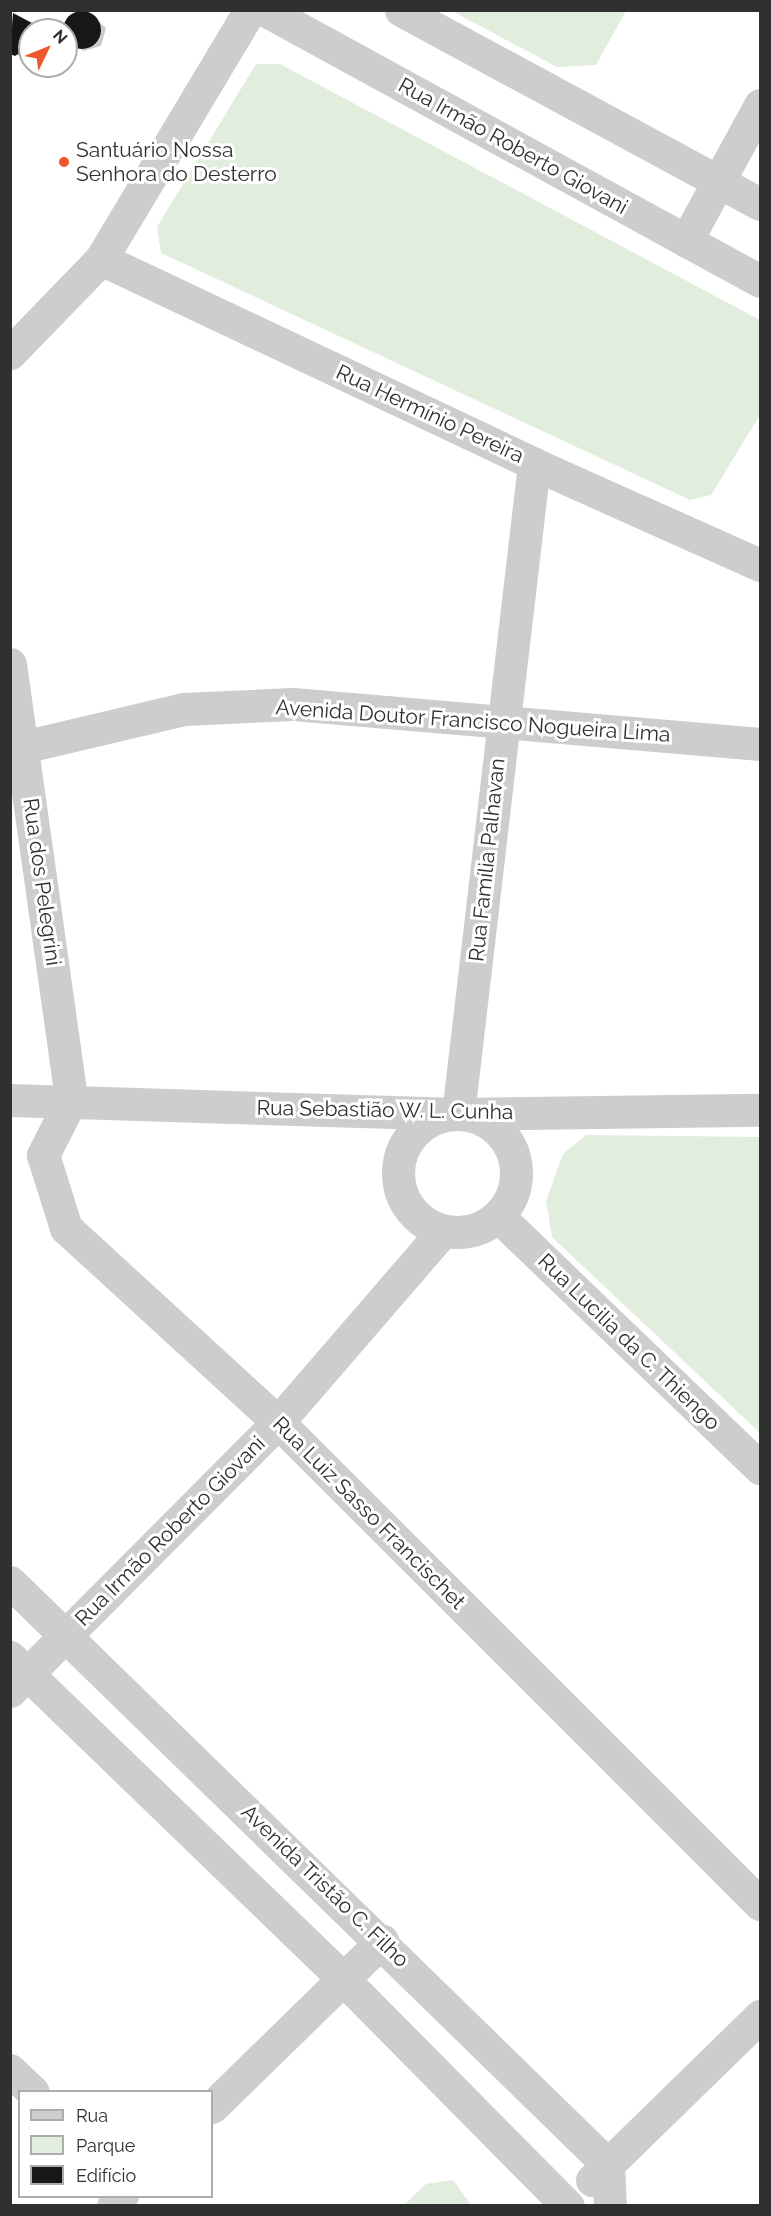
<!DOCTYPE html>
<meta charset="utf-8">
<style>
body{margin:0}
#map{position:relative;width:771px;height:2216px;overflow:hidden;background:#fff;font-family:Raleway,sans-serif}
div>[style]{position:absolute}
.green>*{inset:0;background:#e1eddd}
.shadow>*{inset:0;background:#0003}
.building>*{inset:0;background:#171717}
.round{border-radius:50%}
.minor>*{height:33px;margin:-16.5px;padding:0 16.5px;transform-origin:16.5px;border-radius:16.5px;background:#cdcdcd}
.minor>.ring{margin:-16.5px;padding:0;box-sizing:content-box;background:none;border:33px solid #cdcdcd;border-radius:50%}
.dots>*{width:16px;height:16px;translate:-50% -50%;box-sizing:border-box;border:3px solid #fff;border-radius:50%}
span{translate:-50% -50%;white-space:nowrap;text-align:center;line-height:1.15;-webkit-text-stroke:6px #fff;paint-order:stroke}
.street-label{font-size:21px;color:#303030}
.poi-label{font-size:21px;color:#303030}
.left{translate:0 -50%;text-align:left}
.frame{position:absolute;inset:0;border:12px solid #303030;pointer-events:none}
.legend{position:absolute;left:18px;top:2090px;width:195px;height:108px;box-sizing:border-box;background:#fff;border:2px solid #acacac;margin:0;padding:8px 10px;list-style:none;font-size:18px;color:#303030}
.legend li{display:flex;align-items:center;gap:12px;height:30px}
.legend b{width:30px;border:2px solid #acacac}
.north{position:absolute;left:18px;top:18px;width:60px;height:60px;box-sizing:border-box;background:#fff;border:2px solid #acacac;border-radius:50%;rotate:47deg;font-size:16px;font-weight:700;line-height:24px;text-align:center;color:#303030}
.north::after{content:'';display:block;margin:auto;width:21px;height:27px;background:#ee572b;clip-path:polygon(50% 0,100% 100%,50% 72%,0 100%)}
</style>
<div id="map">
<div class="green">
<i style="clip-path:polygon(452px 11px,626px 11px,596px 65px,557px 67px)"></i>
<i style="clip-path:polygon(256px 64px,280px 64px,760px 320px,760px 415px,711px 495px,690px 500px,161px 253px,157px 227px)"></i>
<i style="clip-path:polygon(586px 1135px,760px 1137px,760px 1433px,552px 1237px,546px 1201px,563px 1154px)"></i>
<i style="clip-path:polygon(453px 2180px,471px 2205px,404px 2205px,426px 2184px)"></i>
</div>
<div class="shadow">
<i style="clip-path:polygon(87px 11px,106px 28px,101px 46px,83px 51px,66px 37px,65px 30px,68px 16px)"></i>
<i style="clip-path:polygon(13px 14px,36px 27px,30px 30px,30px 51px,21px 57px,10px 52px)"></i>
</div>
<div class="building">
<i class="round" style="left:63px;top:11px;width:38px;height:38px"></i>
<i style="clip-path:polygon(13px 13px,32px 23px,32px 30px,30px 46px,15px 56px,10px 54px)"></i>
</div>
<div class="minor">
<i style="left:265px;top:10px;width:564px;rotate:28.7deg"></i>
<i style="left:401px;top:10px;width:408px;rotate:28.4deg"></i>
<i style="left:686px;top:241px;width:155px;rotate:-61.4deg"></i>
<i style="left:101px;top:259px;width:479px;rotate:25.3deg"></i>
<i style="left:534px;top:464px;width:248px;rotate:24.1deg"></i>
<i style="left:10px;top:353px;width:131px;rotate:-45.9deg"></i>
<i style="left:101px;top:259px;width:290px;rotate:-59.1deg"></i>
<i style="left:10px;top:664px;width:440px;rotate:82deg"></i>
<i style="left:71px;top:1100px;width:62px;rotate:117deg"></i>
<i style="left:43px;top:1155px;width:77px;rotate:72.5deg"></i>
<i style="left:66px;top:1228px;width:287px;rotate:42.5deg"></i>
<i style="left:278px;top:1422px;width:682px;rotate:45deg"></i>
<i style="left:10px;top:750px;width:179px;rotate:-13.3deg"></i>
<i style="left:184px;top:709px;width:109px;rotate:-2.6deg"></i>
<i style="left:293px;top:704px;width:469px;rotate:4.9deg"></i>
<i style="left:10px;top:1100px;width:448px;rotate:1.8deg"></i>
<i style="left:458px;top:1114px;width:302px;rotate:-0.8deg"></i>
<i style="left:458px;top:1114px;width:654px;rotate:-83.33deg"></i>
<i class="ring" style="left:398px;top:1114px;width:85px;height:85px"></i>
<i style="left:498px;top:1216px;width:364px;rotate:43.9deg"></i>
<i style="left:10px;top:1582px;width:835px;rotate:44.27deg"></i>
<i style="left:608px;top:2165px;width:41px;rotate:87.2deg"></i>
<i style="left:10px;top:1657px;width:463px;rotate:44deg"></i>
<i style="left:343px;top:1979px;width:320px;rotate:45.3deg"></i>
<i style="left:10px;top:1691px;width:380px;rotate:-45.1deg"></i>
<i style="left:278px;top:1422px;width:252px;rotate:-49.2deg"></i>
<i style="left:10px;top:2070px;width:32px;rotate:44deg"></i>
<i style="left:212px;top:2107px;width:238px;rotate:-44.3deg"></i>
<i style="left:592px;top:2180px;width:235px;rotate:-44.3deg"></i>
<i style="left:113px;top:2206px;width:13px;rotate:-48deg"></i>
</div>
<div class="dots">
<i style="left:64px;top:162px;background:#ee572b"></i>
</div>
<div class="street-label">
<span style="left:513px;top:146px;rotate:29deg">Rua Irmão Roberto Giovani</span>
<span style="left:430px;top:414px;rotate:25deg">Rua Hermínio Pereira</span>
<span style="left:473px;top:721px;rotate:4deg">Avenida Doutor Francisco Nogueira Lima</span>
<span style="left:487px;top:860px;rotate:-84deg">Rua Família Palhavan</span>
<span style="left:42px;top:882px;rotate:82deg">Rua dos Pelegrini</span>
<span style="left:385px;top:1110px;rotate:1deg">Rua Sebastião W. L. Cunha</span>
<span style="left:629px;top:1342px;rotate:44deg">Rua Lucilia da C. Thiengo</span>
<span style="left:369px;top:1513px;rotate:45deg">Rua Luiz Sasso Francischet</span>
<span style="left:170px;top:1531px;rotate:-45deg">Rua Irmão Roberto Giovani</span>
<span style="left:325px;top:1886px;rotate:44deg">Avenida Tristão C. Filho</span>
</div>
<div class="poi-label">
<span class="left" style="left:76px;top:162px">Santuário Nossa<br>Senhora do Desterro</span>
</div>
<div class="frame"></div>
<ul class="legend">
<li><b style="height:8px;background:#cdcdcd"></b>Rua</li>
<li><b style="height:16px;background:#e1eddd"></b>Parque</li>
<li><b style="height:16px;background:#171717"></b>Edifício</li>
</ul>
<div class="north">N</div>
</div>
